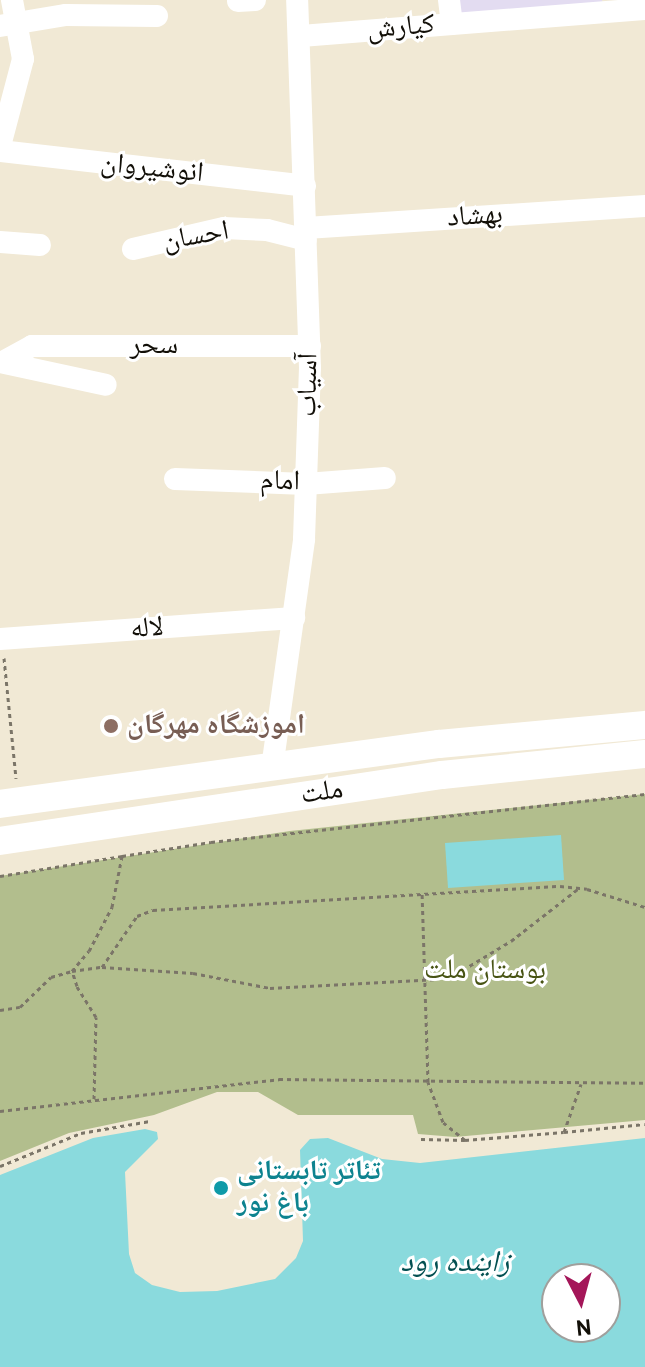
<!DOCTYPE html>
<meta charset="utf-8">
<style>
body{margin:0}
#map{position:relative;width:645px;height:1367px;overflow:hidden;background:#f1e9d5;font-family:Overpass,"Noto Naskh Arabic",sans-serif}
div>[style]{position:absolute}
.education>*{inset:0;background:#e3dcf1}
.green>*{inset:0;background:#b2be8d}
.water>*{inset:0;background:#8adadd}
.path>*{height:3px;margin-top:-1.5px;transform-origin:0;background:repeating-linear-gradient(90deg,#7b7568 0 4px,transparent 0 8px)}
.minor>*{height:22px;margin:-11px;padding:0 11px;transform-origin:11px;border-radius:11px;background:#fff}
.major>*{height:28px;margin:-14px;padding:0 14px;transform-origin:14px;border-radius:14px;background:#fff}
.dots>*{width:22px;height:22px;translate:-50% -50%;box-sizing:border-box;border:4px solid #fff;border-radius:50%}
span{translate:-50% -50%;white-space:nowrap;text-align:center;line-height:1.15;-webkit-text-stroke:6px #fff;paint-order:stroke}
.street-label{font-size:28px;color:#120f08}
.education-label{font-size:28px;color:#785e54;font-weight:700}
.left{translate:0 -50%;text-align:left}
.park-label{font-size:28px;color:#485414}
.culture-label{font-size:28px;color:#0d838f;font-weight:700}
.water-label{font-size:30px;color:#045052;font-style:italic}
.north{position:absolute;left:541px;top:1263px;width:80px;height:80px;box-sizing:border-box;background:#fff;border:2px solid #a09f9c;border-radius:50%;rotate:174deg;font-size:22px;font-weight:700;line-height:32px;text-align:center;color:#120f08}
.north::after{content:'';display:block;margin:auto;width:28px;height:36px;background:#a41659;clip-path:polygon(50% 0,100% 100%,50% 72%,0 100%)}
</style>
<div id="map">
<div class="education">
<i style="clip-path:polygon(454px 0,602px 0,603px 4px,456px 15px)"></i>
</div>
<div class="green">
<i style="clip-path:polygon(645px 794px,645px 1120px,455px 1137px,418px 1134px,413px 1115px,298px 1115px,258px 1092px,217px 1092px,154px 1115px,69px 1133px,0 1161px,0 876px,290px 831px)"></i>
</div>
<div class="water">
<i style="clip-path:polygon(561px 835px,564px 880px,448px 888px,445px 843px)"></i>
<i style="clip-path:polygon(evenodd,145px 1129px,157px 1132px,158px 1139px,125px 1172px,129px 1254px,135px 1273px,152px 1285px,180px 1292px,217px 1291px,275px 1279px,296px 1258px,303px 1241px,300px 1150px,310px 1139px,328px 1138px,382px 1159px,420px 1163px,645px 1138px,645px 1367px,0 1367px,0 1175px,93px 1138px,145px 1129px,605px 1279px,605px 1327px,557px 1327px,557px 1279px,605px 1279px)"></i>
</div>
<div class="path">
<i style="left:4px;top:658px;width:121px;rotate:84.3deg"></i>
<i style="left:0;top:876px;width:124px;rotate:-9.3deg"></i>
<i style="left:102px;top:967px;width:62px;rotate:-55.5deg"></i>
<i style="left:137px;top:916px;width:17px;rotate:-21deg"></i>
<i style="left:153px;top:910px;width:408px;rotate:-3.4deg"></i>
<i style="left:560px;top:886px;width:27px;rotate:6deg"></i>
<i style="left:587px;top:889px;width:61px;rotate:17.2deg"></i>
<i style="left:0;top:1010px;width:20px;rotate:-9deg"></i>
<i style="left:20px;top:1007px;width:43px;rotate:-44.1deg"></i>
<i style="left:51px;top:977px;width:22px;rotate:-16deg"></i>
<i style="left:72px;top:971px;width:26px;rotate:-50deg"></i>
<i style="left:89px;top:951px;width:50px;rotate:-62.4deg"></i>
<i style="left:112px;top:907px;width:52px;rotate:-78.9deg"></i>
<i style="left:122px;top:856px;width:90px;rotate:-8.9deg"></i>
<i style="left:211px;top:842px;width:437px;rotate:-6.3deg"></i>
<i style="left:94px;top:1099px;width:82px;rotate:-88.6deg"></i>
<i style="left:96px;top:1017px;width:36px;rotate:-122deg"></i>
<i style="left:77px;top:986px;width:16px;rotate:-108deg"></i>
<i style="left:72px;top:971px;width:30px;rotate:-8deg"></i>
<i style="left:102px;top:967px;width:91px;rotate:3.8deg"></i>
<i style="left:193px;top:973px;width:78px;rotate:11deg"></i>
<i style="left:270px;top:988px;width:164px;rotate:-3.1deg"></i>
<i style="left:434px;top:979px;width:23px;rotate:-13deg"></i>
<i style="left:456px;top:974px;width:64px;rotate:-31deg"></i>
<i style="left:511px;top:941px;width:86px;rotate:-37.9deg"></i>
<i style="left:0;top:1111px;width:281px;rotate:-6.5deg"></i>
<i style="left:279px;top:1079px;width:366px;rotate:0.6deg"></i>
<i style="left:564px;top:1132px;width:81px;rotate:-5.6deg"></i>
<i style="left:421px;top:1139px;width:44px;rotate:1.3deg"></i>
<i style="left:465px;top:1140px;width:28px;rotate:-141deg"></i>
<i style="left:443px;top:1122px;width:43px;rotate:-110.6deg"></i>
<i style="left:428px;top:1082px;width:188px;rotate:-91.8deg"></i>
<i style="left:465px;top:1140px;width:99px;rotate:-4.6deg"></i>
<i style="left:564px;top:1132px;width:51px;rotate:-70.5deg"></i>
<i style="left:0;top:1166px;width:87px;rotate:-22.2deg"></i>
<i style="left:81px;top:1133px;width:70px;rotate:-9.9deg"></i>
</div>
<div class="minor">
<i style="left:449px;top:0;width:24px;rotate:83deg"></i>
<i style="left:238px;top:1px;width:17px;rotate:-3deg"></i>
<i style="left:0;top:26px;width:67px;rotate:-9.5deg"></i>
<i style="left:66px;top:15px;width:91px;rotate:0.6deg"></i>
<i style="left:301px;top:36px;width:345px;rotate:-4.5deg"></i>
<i style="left:0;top:146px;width:90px;rotate:-75.2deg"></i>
<i style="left:23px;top:59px;width:60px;rotate:-100.6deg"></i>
<i style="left:0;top:151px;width:307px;rotate:6.5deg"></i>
<i style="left:306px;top:228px;width:340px;rotate:-3.7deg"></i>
<i style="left:0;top:242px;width:40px;rotate:4.3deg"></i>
<i style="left:133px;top:249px;width:93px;rotate:-13deg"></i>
<i style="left:224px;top:228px;width:43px;rotate:2.7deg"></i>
<i style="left:267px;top:230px;width:40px;rotate:14.4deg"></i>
<i style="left:0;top:362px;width:108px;rotate:12.2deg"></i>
<i style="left:3px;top:362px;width:33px;rotate:-29deg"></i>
<i style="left:32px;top:346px;width:278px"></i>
<i style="left:175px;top:479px;width:131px;rotate:2.2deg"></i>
<i style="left:306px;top:484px;width:79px;rotate:-4.3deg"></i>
<i style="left:0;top:639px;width:295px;rotate:-4.1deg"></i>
<i style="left:272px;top:768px;width:231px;rotate:-82deg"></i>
<i style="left:304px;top:539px;width:171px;rotate:-88deg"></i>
<i style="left:310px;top:368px;width:368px;rotate:-92deg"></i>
</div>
<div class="major">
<i style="left:0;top:804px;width:443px;rotate:-7.8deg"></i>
<i style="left:439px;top:744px;width:207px;rotate:-5.3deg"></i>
<i style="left:0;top:841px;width:447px;rotate:-8.5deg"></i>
<i style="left:442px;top:775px;width:204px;rotate:-5.9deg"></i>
</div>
<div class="dots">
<i style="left:111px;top:726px;background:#8d6e63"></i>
<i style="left:221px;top:1188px;background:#0f9aa8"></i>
</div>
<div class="street-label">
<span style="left:401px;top:28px;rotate:-5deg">کیارش</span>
<span style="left:152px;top:169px;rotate:6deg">انوشیروان</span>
<span style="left:475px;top:217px;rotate:-4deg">بهشاد</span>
<span style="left:196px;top:237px;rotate:-10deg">احسان</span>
<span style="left:154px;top:346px">سحر</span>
<span style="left:309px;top:385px;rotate:-89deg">آسیاب</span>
<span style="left:280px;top:482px;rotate:1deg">امام</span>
<span style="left:147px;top:629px;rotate:-4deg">لاله</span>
<span style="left:322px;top:793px;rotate:-8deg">ملت</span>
</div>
<div class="education-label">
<span class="left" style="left:127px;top:726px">اموزشگاه مهرگان</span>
</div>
<div class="park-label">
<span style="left:485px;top:971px">بوستان ملت</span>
</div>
<div class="culture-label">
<span class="left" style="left:237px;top:1188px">تئاتر تابستانی<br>باغ نور</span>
</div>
<div class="water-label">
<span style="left:455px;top:1264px">زاینده رود</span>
</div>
<div class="north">N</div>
</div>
